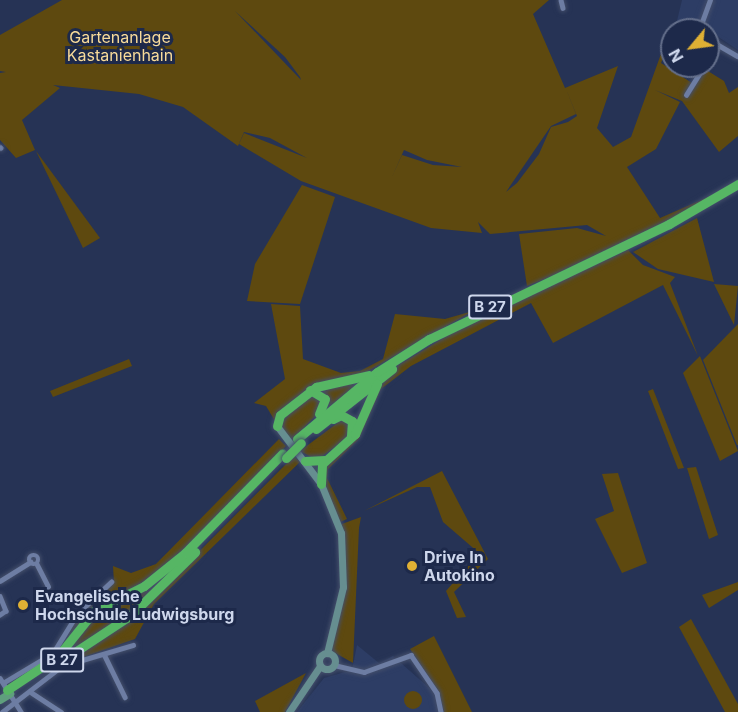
<!DOCTYPE html>
<style>
body{margin:0}
#map{position:relative;width:738px;height:712px;overflow:hidden;background:#263355;font-family:Inter,sans-serif}
div>[style]{position:absolute}
.built>*{inset:0;background:#2d3d65}
.green>*{inset:0;background:#5e490f}
.round{border-radius:50%}
.roads{filter:drop-shadow(0 0 2px #444f6b) drop-shadow(0 0 2px #444f6b)}
.street>*{height:4.5px;margin:-2.25px;padding:0 2.25px;transform-origin:2.25px;border-radius:2.25px;background:#6d7da3}
.street>.ring{margin:-2.25px;padding:0;box-sizing:content-box;background:none;border:4.5px solid #6d7da3;border-radius:50%}
.secondary>*{height:7px;margin:-3.5px;padding:0 3.5px;transform-origin:3.5px;border-radius:3.5px;background:#668e90}
.secondary>.ring{margin:-3.5px;padding:0;box-sizing:content-box;background:none;border:7px solid #668e90;border-radius:50%}
.primary>*{height:8px;margin:-4px;padding:0 4px;transform-origin:4px;border-radius:4px;background:#5f9f7d}
.highway>*{height:9px;margin:-4.5px;padding:0 4.5px;transform-origin:4.5px;border-radius:4.5px;background:#56b664}
.bridges{filter:drop-shadow(0 0 2px #444f6b) drop-shadow(0 0 2px #444f6b)}
.highway-bridge>*{height:9px;margin:-4.5px;padding:0 4.5px;transform-origin:4.5px;border-radius:4.5px;background:#56b664}
.dots>*{width:16px;height:16px;translate:-50% -50%;box-sizing:border-box;border:3px solid #1d294a;border-radius:50%}
span{translate:-50% -50%;white-space:nowrap;text-align:center;line-height:1.15;-webkit-text-stroke:6px #1d294a;paint-order:stroke}
.shield-label span{padding:2px 4px;background:#1d294a;border:2px solid;border-radius:4px;-webkit-text-stroke-width:0}
.shield-label{font-size:15px;color:#ced7ec;font-weight:700}
.park-label{font-size:16px;color:#f8db9a}
.poi-label{font-size:16px;color:#ced7ec;font-weight:700}
.left{translate:0 -50%;text-align:left}
.north{position:absolute;left:660px;top:18px;width:60px;height:60px;box-sizing:border-box;background:#1d294a;border:2px solid #646f8b;border-radius:50%;rotate:241deg;font-size:16px;font-weight:700;line-height:24px;text-align:center;color:#ced7ec}
.north::after{content:'';display:block;margin:auto;width:21px;height:27px;background:#dfb034;clip-path:polygon(50% 0,100% 100%,50% 72%,0 100%)}
</style>
<div id="map">
<div class="built">
<i style="clip-path:polygon(682px 0,738px 0,738px 50px,708px 30px,676px 25px)"></i>
<i style="clip-path:polygon(357px 645px,379px 663px,393px 656px,435px 693px,440px 712px,297px 712px,324px 678px,352px 670px)"></i>
</div>
<div class="green">
<i style="clip-path:polygon(evenodd,62px 0,549px 0,533px 14px,565px 88px,618px 66px,597px 128px,613px 147px,631px 137px,670px 29px,674px 30px,661px 63px,692px 83px,683px 99px,703px 68px,724px 81px,729px 93px,738px 87px,738px 136px,719px 152px,682px 101px,655px 90px,680px 102px,656px 149px,627px 167px,660px 218px,738px 184px,588px 262px,527px 286px,519px 234px,577px 228px,606px 236px,587px 225px,490px 234px,478px 222px,482px 233px,431px 228px,301px 181px,239px 144px,244px 133px,307px 158px,270px 138px,244px 132px,238px 146px,183px 107px,139px 94px,53px 85px,60px 88px,22px 120px,35px 150px,16px 158px,0 140px,0 73px,6px 72px,0 71px,0 35px,62px 0,235px 11px,285px 57px,300px 77px,301px 80px,235px 11px,62px 0,566px 89px,577px 116px,568px 122px,551px 127px,539px 154px,517px 183px,506px 192px,551px 126px,576px 114px,566px 89px,62px 0,404px 150px,427px 160px,462px 167px,433px 165px,402px 155px,391px 179px,404px 150px)"></i>
<i style="clip-path:polygon(36px 151px,100px 238px,83px 248px)"></i>
<i style="clip-path:polygon(302px 185px,335px 197px,300px 304px,247px 301px,255px 264px)"></i>
<i style="clip-path:polygon(697px 218px,714px 282px,658px 269px,633px 252px)"></i>
<i style="clip-path:polygon(628px 250px,643px 265px,675px 277px,670px 283px,698px 356px,663px 285px,553px 343px,531px 303px,411px 366px,381px 389px,359px 439px,328px 469px,327px 478px,347px 519px,338px 523px,320px 471px,350px 438px,370px 396px,392px 369px,467px 324px)"></i>
<i style="clip-path:polygon(714px 284px,738px 286px,734px 325px)"></i>
<i style="clip-path:polygon(271px 304px,300px 306px,303px 359px,341px 373px,360px 371px,383px 359px,395px 314px,445px 319px,473px 311px,361px 375px,320px 383px,275px 421px,266px 406px,254px 403px,285px 379px)"></i>
<i style="clip-path:polygon(738px 324px,738px 445px,737px 445px,703px 360px)"></i>
<i style="clip-path:polygon(700px 356px,738px 451px,720px 461px,683px 373px)"></i>
<i style="clip-path:polygon(129px 359px,132px 366px,53px 397px,50px 391px)"></i>
<i style="clip-path:polygon(357px 382px,352px 388px,329px 407px,321px 387px)"></i>
<i style="clip-path:polygon(653px 389px,684px 468px,678px 469px,648px 391px)"></i>
<i style="clip-path:polygon(311px 393px,318px 393px,322px 409px,291px 441px,279px 423px)"></i>
<i style="clip-path:polygon(344px 418px,350px 423px,347px 438px,317px 460px,300px 451px)"></i>
<i style="clip-path:polygon(279px 439px,286px 446px,195px 542px,148px 580px,92px 609px,61px 650px,77px 617px,114px 583px,113px 566px,131px 573px,156px 564px)"></i>
<i style="clip-path:polygon(294px 456px,300px 462px,154px 604px,135px 639px,66px 663px,130px 621px)"></i>
<i style="clip-path:polygon(696px 467px,718px 535px,709px 539px,687px 468px)"></i>
<i style="clip-path:polygon(442px 471px,488px 559px,454px 592px,466px 617px,457px 618px,446px 591px,479px 553px,443px 522px,430px 487px,417px 487px,364px 511px)"></i>
<i style="clip-path:polygon(618px 473px,647px 563px,622px 573px,595px 519px,614px 511px,602px 474px)"></i>
<i style="clip-path:polygon(361px 517px,359px 528px,353px 663px,330px 650px,346px 575px,342px 524px)"></i>
<i style="clip-path:polygon(183px 561px,114px 625px,58px 660px,97px 613px,151px 586px)"></i>
<i style="clip-path:polygon(738px 582px,738px 590px,709px 608px,702px 595px)"></i>
<i style="clip-path:polygon(691px 619px,738px 704px,738px 712px,725px 712px,679px 627px)"></i>
<i style="clip-path:polygon(434px 636px,472px 712px,444px 712px,439px 692px,410px 649px)"></i>
<i style="clip-path:polygon(306px 673px,285px 712px,260px 712px,255px 701px)"></i>
<i class="round" style="left:404px;top:691px;width:18px;height:18px"></i>
</div>
<div class="roads">
<div class="street">
<i style="left:561px;top:0;width:8px;rotate:76deg"></i>
<i style="left:699px;top:30px;width:32px;rotate:-70deg"></i>
<i style="left:708px;top:39px;width:34px;rotate:30deg"></i>
<i style="left:708px;top:60px;width:18px;rotate:-61deg"></i>
<i style="left:686px;top:95px;width:34px;rotate:-58deg"></i>
<i style="left:0;top:147px;width:1px;rotate:45deg"></i>
<i class="ring" style="left:29.5px;top:555.5px;width:4.5px;height:4.5px"></i>
<i style="left:37px;top:564px;width:25px;rotate:63deg"></i>
<i style="left:0;top:581px;width:36px;rotate:-32deg"></i>
<i style="left:0;top:596px;width:16px;rotate:68deg"></i>
<i style="left:6px;top:611px;width:7px;rotate:146deg"></i>
<i style="left:104px;top:654px;width:48px;rotate:64deg"></i>
<i style="left:334px;top:665px;width:31px;rotate:13deg"></i>
<i style="left:364px;top:672px;width:50px;rotate:-19.9deg"></i>
<i style="left:411px;top:655px;width:46px;rotate:55.6deg"></i>
<i style="left:437px;top:693px;width:19px;rotate:78deg"></i>
<i style="left:0;top:678px;width:40px;rotate:58deg"></i>
<i style="left:3px;top:683px;width:58px;rotate:-31deg"></i>
<i style="left:53px;top:653px;width:46px;rotate:-58.4deg"></i>
<i style="left:77px;top:614px;width:47px;rotate:-43.3deg"></i>
<i style="left:32px;top:693px;width:35px;rotate:33deg"></i>
<i style="left:2px;top:712px;width:76px;rotate:-37.5deg"></i>
<i style="left:62px;top:666px;width:74px;rotate:-16.5deg"></i>
</div>
<div class="secondary">
<i style="left:277px;top:426px;width:73px;rotate:52.8deg"></i>
<i style="left:321px;top:484px;width:53px;rotate:67.8deg"></i>
<i style="left:341px;top:533px;width:54px;rotate:87.9deg"></i>
<i style="left:343px;top:587px;width:68px;rotate:103.6deg"></i>
<i class="ring" style="left:319px;top:653px;width:9px;height:9px"></i>
<i style="left:289px;top:712px;width:55px;rotate:-56deg"></i>
</div>
<div class="primary">
<i style="left:0;top:700px;width:12px;rotate:-31deg"></i>
</div>
<div class="highway">
<i style="left:310px;top:390px;width:17px;rotate:31deg"></i>
<i style="left:325px;top:399px;width:16px;rotate:112deg"></i>
<i style="left:333px;top:419px;width:9px;rotate:-27deg"></i>
<i style="left:341px;top:415px;width:13px;rotate:29deg"></i>
<i style="left:352px;top:421px;width:15px;rotate:94deg"></i>
<i style="left:277px;top:426px;width:11px;rotate:-75deg"></i>
<i style="left:280px;top:415px;width:46px;rotate:-37.9deg"></i>
<i style="left:316px;top:387px;width:54px;rotate:-12.8deg"></i>
<i style="left:316px;top:429px;width:97px;rotate:-38.3deg"></i>
<i style="left:297px;top:439px;width:104px;rotate:-39.9deg"></i>
<i style="left:377px;top:372px;width:62px;rotate:-32.4deg"></i>
<i style="left:429px;top:339px;width:266px;rotate:-25.6deg"></i>
<i style="left:669px;top:224px;width:80px;rotate:-30.1deg"></i>
<i style="left:305px;top:461px;width:20px;rotate:-3deg"></i>
<i style="left:321px;top:484px;width:20px;rotate:-87deg"></i>
<i style="left:322px;top:464px;width:45px;rotate:-42.3deg"></i>
<i style="left:355px;top:434px;width:55px;rotate:-66.3deg"></i>
<i style="left:52px;top:667px;width:95px;rotate:-33.4deg"></i>
<i style="left:131px;top:615px;width:90px;rotate:-44.5deg"></i>
<i style="left:7px;top:690px;width:61px;rotate:-33.7deg"></i>
<i style="left:58px;top:656px;width:58px;rotate:-51.3deg"></i>
<i style="left:94px;top:611px;width:56px;rotate:-26.6deg"></i>
<i style="left:144px;top:586px;width:53px;rotate:-38.8deg"></i>
<i style="left:185px;top:553px;width:139px;rotate:-45.6deg"></i>
</div>
</div>
<div class="bridges">
<div class="highway-bridge">
<i style="left:286px;top:458px;width:21px;rotate:-45deg"></i>
</div>
</div>
<div class="dots">
<i style="left:412px;top:566px;background:#dfb034"></i>
<i style="left:23px;top:605px;background:#dfb034"></i>
</div>
<div class="shield-label">
<span style="left:490px;top:307px">B 27</span>
<span style="left:62px;top:660px">B 27</span>
</div>
<div class="park-label">
<span style="left:120px;top:46px">Gartenanlage<br>Kastanienhain</span>
</div>
<div class="poi-label">
<span class="left" style="left:424px;top:566px">Drive In<br>Autokino</span>
<span class="left" style="left:35px;top:605px">Evangelische<br>Hochschule Ludwigsburg</span>
</div>
<div class="north">N</div>
</div>
